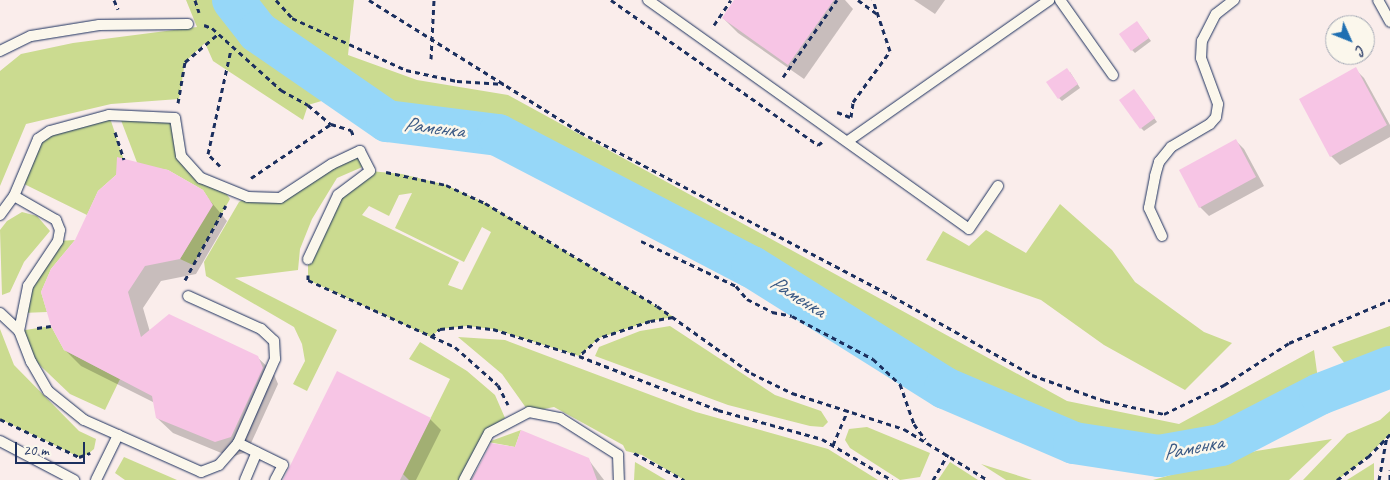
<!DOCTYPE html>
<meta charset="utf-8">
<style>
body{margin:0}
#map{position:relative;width:1390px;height:480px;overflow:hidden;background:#faedeb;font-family:Caveat,sans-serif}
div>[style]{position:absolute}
.green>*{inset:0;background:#cbdb90}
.shadow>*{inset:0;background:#0003}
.river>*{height:42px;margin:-21px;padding:0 21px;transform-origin:21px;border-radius:21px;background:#96d7f8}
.building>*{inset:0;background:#f7c5e5}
.path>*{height:3px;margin-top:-1.5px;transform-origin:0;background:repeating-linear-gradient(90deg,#1b2f5e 0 5px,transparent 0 9px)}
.roads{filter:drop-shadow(0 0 1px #1b2f5e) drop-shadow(0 0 1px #1b2f5e)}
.lane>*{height:10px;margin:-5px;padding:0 5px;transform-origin:5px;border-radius:5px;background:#fbf7ec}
span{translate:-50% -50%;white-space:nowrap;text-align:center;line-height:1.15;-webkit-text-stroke:5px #fbf7ec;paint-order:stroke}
.water-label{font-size:21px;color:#3a5984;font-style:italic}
.north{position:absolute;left:1325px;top:15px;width:50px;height:50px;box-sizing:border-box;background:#fbf7ec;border:1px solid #a1a7b3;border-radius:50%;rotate:134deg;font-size:14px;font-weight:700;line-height:20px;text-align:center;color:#1b2f5e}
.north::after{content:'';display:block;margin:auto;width:18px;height:22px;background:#1f6fb2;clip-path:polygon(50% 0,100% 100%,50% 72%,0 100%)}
.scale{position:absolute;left:15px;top:442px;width:70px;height:22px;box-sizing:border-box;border:2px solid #1b2f5e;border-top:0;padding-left:6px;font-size:15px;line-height:18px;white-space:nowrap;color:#1b2f5e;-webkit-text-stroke:4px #fbf7ec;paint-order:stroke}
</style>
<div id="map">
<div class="green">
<i style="clip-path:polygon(186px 0,354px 0,348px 55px,417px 80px,508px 95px,1067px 401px,1179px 424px,1314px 350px,1320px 394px,1221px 445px,1159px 456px,1074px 443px,945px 388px,752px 267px,498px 135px,387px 121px,345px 94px,308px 105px,303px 120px,213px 61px,205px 43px,185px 62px,179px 99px,111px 104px,26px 124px,0 186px,0 71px,21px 54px,73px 43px,197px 27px)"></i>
<i style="clip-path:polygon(109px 115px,124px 160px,116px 175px,98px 191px,87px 215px,20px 182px,38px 139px)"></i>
<i style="clip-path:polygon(119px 115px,175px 118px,190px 167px,221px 186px,230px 199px,193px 265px,180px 259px,212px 204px,203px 190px,168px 170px,138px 165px)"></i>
<i style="clip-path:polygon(360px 151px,367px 165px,337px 178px,312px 219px,300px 249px,298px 270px,235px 278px,337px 330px,307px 391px,293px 384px,305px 361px,302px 344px,294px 327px,206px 276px,204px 262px,239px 202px,248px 197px,280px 198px)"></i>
<i style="clip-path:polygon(evenodd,370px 171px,402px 174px,446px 185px,485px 203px,674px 317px,650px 321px,599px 338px,579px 356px,493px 329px,467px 326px,440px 329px,431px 337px,308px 280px,308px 259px,338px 195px,370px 171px,412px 193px,395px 228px,464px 262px,482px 227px,491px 232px,462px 290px,448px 285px,459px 262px,362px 215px,369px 206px,389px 216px,399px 195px,412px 193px)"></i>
<i style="clip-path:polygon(1060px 204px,1112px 250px,1135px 282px,1204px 332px,1232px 343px,1185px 390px,1104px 345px,1041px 300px,926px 260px,943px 231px,969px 246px,986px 230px,1026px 253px)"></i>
<i style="clip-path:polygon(22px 212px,37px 216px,50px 231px,24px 262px,10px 292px,2px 295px,0 230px,7px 221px)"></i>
<i style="clip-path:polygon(75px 240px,51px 269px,41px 292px,47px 312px,22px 313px,28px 286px,58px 241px)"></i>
<i style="clip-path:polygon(51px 326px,64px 350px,120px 379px,105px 410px,70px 394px,27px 353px,19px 331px)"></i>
<i style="clip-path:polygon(670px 326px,775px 395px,821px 411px,828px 422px,823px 427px,810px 426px,728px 405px,595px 356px,599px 347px,640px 331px)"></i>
<i style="clip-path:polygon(1390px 326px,1390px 385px,1366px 391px,1332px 347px)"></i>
<i style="clip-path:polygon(0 329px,14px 365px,79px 431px,96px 439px,94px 449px,88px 454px,79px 457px,0 419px)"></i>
<i style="clip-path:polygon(458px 337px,505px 340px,696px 412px,828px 449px,878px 480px,684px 480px,642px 455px,626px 451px,623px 445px,554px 407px,529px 412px,502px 374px)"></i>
<i style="clip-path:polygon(420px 342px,467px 371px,495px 395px,505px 418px,486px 430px,459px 480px,409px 480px,403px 474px,450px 379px,409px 359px)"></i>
<i style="clip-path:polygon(1390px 411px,1390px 434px,1358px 465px,1337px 480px,1303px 480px,1347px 434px,1380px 420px)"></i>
<i style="clip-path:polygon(867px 427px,930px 453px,920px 477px,900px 480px,850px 448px,845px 440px,849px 429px)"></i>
<i style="clip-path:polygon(521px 430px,515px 447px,488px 442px)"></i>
<i style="clip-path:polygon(1332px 439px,1289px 480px,1153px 480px,1256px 451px)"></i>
<i style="clip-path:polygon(124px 457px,177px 480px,125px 480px,115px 473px)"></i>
<i style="clip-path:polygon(635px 462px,649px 470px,666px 480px,634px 480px)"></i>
<i style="clip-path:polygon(950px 462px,978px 480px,938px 480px)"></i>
<i style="clip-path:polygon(1374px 463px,1374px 480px,1347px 480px)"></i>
<i style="clip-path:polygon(981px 464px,1032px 480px,1006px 480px)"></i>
</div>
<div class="shadow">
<i style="clip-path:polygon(736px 0,845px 0,853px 9px,804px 79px,738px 33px,723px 18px)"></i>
<i style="clip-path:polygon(914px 0,945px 0,935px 14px)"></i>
<i style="clip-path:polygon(1139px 25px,1151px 41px,1135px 53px,1132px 50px)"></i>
<i style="clip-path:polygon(1355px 69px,1364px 78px,1390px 125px,1390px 137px,1340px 165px,1331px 156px)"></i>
<i style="clip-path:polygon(1070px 72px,1080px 88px,1062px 101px,1059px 98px)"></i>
<i style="clip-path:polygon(1137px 94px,1157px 122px,1144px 131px,1141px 128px)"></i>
<i style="clip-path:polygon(1235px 140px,1244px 149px,1264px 186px,1209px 216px,1200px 207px)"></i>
<i style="clip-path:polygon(202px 191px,227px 221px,196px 274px,161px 281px,143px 308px,150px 332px,257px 357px,273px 372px,278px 384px,247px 452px,231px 457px,173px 433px,157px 418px,155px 403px,81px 366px,65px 350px)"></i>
<i style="clip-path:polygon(430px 419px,441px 430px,416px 480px,284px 480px)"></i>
<i style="clip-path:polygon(492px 444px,588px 459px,604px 480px,471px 480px)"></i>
</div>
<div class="river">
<i style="left:233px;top:0;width:41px;rotate:52deg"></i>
<i style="left:258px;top:32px;width:157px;rotate:34.6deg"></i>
<i style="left:387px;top:121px;width:112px;rotate:7.2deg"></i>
<i style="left:498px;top:135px;width:286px;rotate:27.5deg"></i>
<i style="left:752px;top:267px;width:228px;rotate:32.1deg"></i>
<i style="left:945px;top:388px;width:140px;rotate:23.1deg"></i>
<i style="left:1074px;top:443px;width:86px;rotate:8.7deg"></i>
<i style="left:1159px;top:456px;width:63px;rotate:-10.1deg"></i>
<i style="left:1221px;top:445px;width:111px;rotate:-27.3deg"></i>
<i style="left:1320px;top:394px;width:75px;rotate:-21.1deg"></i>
</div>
<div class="building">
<i style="clip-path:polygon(734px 0,834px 0,788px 65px,722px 18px)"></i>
<i style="clip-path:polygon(1137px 21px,1149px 38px,1131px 51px,1119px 34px)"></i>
<i style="clip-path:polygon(1356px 67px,1387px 125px,1330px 157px,1299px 99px)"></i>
<i style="clip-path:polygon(1067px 68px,1078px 84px,1058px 99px,1046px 82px)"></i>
<i style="clip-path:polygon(1134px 89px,1155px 118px,1140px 129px,1119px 100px)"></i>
<i style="clip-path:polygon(1236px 139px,1256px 177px,1199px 208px,1179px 170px)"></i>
<i style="clip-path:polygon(117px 157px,168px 170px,203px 190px,213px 205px,180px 259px,145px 266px,128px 292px,141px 337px,169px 314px,258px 356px,263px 368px,231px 437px,215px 442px,156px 418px,152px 396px,64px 350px,51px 326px,41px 292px,51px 269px,75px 240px,98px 191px,116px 175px)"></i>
<i style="clip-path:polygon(337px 371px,431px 418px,400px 480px,283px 480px)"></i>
<i style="clip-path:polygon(521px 430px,589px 458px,597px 480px,472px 480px,491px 443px,515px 447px)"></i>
</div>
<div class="path">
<i style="left:114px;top:0;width:10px;rotate:66deg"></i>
<i style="left:195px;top:0;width:13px;rotate:72deg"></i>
<i style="left:276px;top:0;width:24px;rotate:48deg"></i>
<i style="left:292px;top:18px;width:125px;rotate:24.5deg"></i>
<i style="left:406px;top:70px;width:52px;rotate:12.2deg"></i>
<i style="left:457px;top:81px;width:47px;rotate:3.7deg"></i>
<i style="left:369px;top:0;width:249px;rotate:32deg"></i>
<i style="left:580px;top:132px;width:352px;rotate:27.7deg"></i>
<i style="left:892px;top:296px;width:161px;rotate:29.4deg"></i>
<i style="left:1032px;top:375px;width:77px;rotate:19.6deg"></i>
<i style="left:1105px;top:401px;width:60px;rotate:12.4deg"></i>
<i style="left:1164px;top:414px;width:67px;rotate:-25.8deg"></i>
<i style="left:1224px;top:385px;width:77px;rotate:-32.9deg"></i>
<i style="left:1289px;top:343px;width:110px;rotate:-23.1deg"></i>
<i style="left:611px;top:0;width:253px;rotate:35deg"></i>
<i style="left:818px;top:145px;width:5px;rotate:-37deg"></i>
<i style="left:858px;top:0;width:24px;rotate:36deg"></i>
<i style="left:204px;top:25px;width:9px;rotate:21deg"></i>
<i style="left:212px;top:28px;width:93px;rotate:41.9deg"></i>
<i style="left:281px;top:90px;width:31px;rotate:29deg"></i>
<i style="left:308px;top:105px;width:30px;rotate:40deg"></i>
<i style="left:331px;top:124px;width:21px;rotate:17deg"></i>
<i style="left:351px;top:130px;width:8px;rotate:67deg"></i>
<i style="left:714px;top:25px;width:30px;rotate:-56deg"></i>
<i style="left:431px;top:59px;width:59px;rotate:-87.1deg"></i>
<i style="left:783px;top:77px;width:94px;rotate:-55deg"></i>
<i style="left:178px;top:103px;width:42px;rotate:-80.3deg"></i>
<i style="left:185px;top:62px;width:43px;rotate:-40.3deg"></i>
<i style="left:837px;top:112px;width:14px;rotate:21deg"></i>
<i style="left:851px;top:117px;width:15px;rotate:-82deg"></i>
<i style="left:853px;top:102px;width:63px;rotate:-54deg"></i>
<i style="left:890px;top:51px;width:54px;rotate:-108.4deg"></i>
<i style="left:115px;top:132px;width:29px;rotate:72deg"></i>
<i style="left:220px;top:166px;width:17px;rotate:-135deg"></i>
<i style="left:208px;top:154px;width:107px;rotate:-77.6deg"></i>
<i style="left:386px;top:172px;width:61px;rotate:12.2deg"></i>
<i style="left:446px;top:185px;width:43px;rotate:24.8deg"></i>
<i style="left:485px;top:203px;width:200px;rotate:30.9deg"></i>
<i style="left:657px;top:306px;width:115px;rotate:35.5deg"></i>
<i style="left:751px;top:373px;width:46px;rotate:26deg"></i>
<i style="left:792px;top:393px;width:118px;rotate:17.8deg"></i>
<i style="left:904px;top:429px;width:98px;rotate:31.3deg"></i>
<i style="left:251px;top:178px;width:97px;rotate:-34deg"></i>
<i style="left:641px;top:241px;width:105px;rotate:25.3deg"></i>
<i style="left:736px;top:286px;width:17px;rotate:50deg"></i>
<i style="left:747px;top:299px;width:28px;rotate:27deg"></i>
<i style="left:772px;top:312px;width:20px;rotate:11deg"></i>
<i style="left:792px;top:316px;width:92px;rotate:28deg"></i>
<i style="left:873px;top:359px;width:37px;rotate:43deg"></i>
<i style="left:900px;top:384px;width:42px;rotate:70.7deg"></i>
<i style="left:914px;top:424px;width:19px;rotate:54deg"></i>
<i style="left:308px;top:275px;width:5px;rotate:90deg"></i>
<i style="left:308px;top:280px;width:162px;rotate:24.5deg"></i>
<i style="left:455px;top:347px;width:57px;rotate:41.5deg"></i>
<i style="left:498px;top:385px;width:22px;rotate:63deg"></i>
<i style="left:185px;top:280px;width:85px;rotate:-61.3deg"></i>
<i style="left:673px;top:317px;width:23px;rotate:170deg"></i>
<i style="left:650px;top:321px;width:54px;rotate:161.6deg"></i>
<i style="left:599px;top:338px;width:27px;rotate:138deg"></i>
<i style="left:579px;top:356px;width:149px;rotate:21.2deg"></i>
<i style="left:718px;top:410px;width:108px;rotate:15.6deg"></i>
<i style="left:822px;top:439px;width:81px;rotate:30.4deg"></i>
<i style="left:37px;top:328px;width:14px;rotate:-8deg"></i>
<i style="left:431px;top:337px;width:12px;rotate:-42deg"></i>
<i style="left:440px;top:329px;width:27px;rotate:-6deg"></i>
<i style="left:467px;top:326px;width:26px;rotate:7deg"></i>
<i style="left:493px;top:329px;width:90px;rotate:17.4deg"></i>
<i style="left:0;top:419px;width:88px;rotate:25.7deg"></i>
<i style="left:79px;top:457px;width:12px;rotate:-20deg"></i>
<i style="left:833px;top:445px;width:38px;rotate:-67deg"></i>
<i style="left:634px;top:453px;width:57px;rotate:28.4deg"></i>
<i style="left:933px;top:480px;width:30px;rotate:-60deg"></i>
<i style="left:1337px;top:480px;width:39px;rotate:-37deg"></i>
<i style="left:1368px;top:457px;width:32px;rotate:-46deg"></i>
<i style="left:1379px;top:480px;width:45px;rotate:-79.7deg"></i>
<i style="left:1390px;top:480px;width:10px;rotate:-90deg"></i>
</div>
<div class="roads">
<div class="lane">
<i style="left:648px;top:0;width:394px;rotate:35.5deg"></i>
<i style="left:969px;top:229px;width:52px;rotate:-56deg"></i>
<i style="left:1060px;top:0;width:92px;rotate:54.8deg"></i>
<i style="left:1378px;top:0;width:25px;rotate:61deg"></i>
<i style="left:0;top:51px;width:34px;rotate:-26deg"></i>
<i style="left:31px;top:36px;width:69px;rotate:-9.2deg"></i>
<i style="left:99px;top:25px;width:89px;rotate:-0.6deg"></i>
<i style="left:848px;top:141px;width:246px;rotate:-35deg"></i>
<i style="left:0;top:215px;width:24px;rotate:-54deg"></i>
<i style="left:1162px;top:236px;width:31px;rotate:-115deg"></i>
<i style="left:1149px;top:208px;width:33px;rotate:-79deg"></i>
<i style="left:1155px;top:176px;width:15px;rotate:-74deg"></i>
<i style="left:1159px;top:162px;width:19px;rotate:-51deg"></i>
<i style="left:1171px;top:147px;width:45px;rotate:-30.5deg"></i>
<i style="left:1210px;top:124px;width:9px;rotate:-49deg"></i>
<i style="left:1216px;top:117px;width:13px;rotate:-81deg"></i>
<i style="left:1218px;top:104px;width:49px;rotate:-110.3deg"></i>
<i style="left:1201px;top:58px;width:17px;rotate:-87deg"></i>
<i style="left:1202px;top:41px;width:30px;rotate:-63deg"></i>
<i style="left:1216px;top:14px;width:23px;rotate:-38deg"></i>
<i style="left:0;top:313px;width:26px;rotate:43deg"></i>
<i style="left:118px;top:435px;width:91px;rotate:24deg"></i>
<i style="left:201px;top:472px;width:19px;rotate:-21deg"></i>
<i style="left:219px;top:465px;width:29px;rotate:-49deg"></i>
<i style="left:238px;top:443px;width:92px;rotate:-66.2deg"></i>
<i style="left:275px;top:359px;width:18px;rotate:-93deg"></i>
<i style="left:274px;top:341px;width:18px;rotate:-137deg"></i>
<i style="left:261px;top:329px;width:80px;rotate:-155.7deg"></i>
<i style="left:0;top:441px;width:84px;rotate:27.8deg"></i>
<i style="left:238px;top:443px;width:50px;rotate:26.1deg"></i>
<i style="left:283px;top:465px;width:17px;rotate:118deg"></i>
<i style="left:96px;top:480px;width:50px;rotate:-63.9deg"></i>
<i style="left:118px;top:435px;width:37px;rotate:-156deg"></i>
<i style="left:84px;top:420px;width:46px;rotate:-141.1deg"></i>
<i style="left:48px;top:391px;width:34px;rotate:-120deg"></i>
<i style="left:31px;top:362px;width:33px;rotate:-111deg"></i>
<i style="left:19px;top:331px;width:46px;rotate:-78.7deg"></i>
<i style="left:28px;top:286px;width:54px;rotate:-56.3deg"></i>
<i style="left:58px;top:241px;width:11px;rotate:-80deg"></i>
<i style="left:60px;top:230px;width:11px;rotate:-112deg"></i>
<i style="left:56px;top:220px;width:48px;rotate:-150.3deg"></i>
<i style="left:14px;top:196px;width:62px;rotate:-67.2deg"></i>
<i style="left:38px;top:139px;width:14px;rotate:-34deg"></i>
<i style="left:50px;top:131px;width:61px;rotate:-15.2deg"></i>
<i style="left:109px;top:115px;width:66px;rotate:2.6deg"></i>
<i style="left:175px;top:118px;width:38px;rotate:81deg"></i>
<i style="left:181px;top:156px;width:30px;rotate:48deg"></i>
<i style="left:201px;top:178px;width:51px;rotate:22deg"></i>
<i style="left:248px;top:197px;width:32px;rotate:2deg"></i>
<i style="left:280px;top:198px;width:62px;rotate:-33.2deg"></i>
<i style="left:332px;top:164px;width:31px;rotate:-25deg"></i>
<i style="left:360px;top:151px;width:22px;rotate:63deg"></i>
<i style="left:370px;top:171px;width:40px;rotate:143deg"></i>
<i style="left:338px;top:195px;width:71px;rotate:115.1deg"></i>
<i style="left:245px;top:480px;width:30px;rotate:-67deg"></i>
<i style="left:464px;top:480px;width:53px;rotate:-62deg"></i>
<i style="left:489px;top:433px;width:45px;rotate:-27.7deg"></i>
<i style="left:529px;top:412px;width:32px;rotate:11deg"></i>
<i style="left:560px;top:418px;width:69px;rotate:32.5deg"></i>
<i style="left:618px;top:455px;width:25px;rotate:88deg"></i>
</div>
</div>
<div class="water-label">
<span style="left:434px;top:127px;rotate:7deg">Раменка</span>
<span style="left:798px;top:296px;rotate:32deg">Раменка</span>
<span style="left:1193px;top:447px;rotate:-11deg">Раменка</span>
</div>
<div class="north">С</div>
<div class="scale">20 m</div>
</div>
